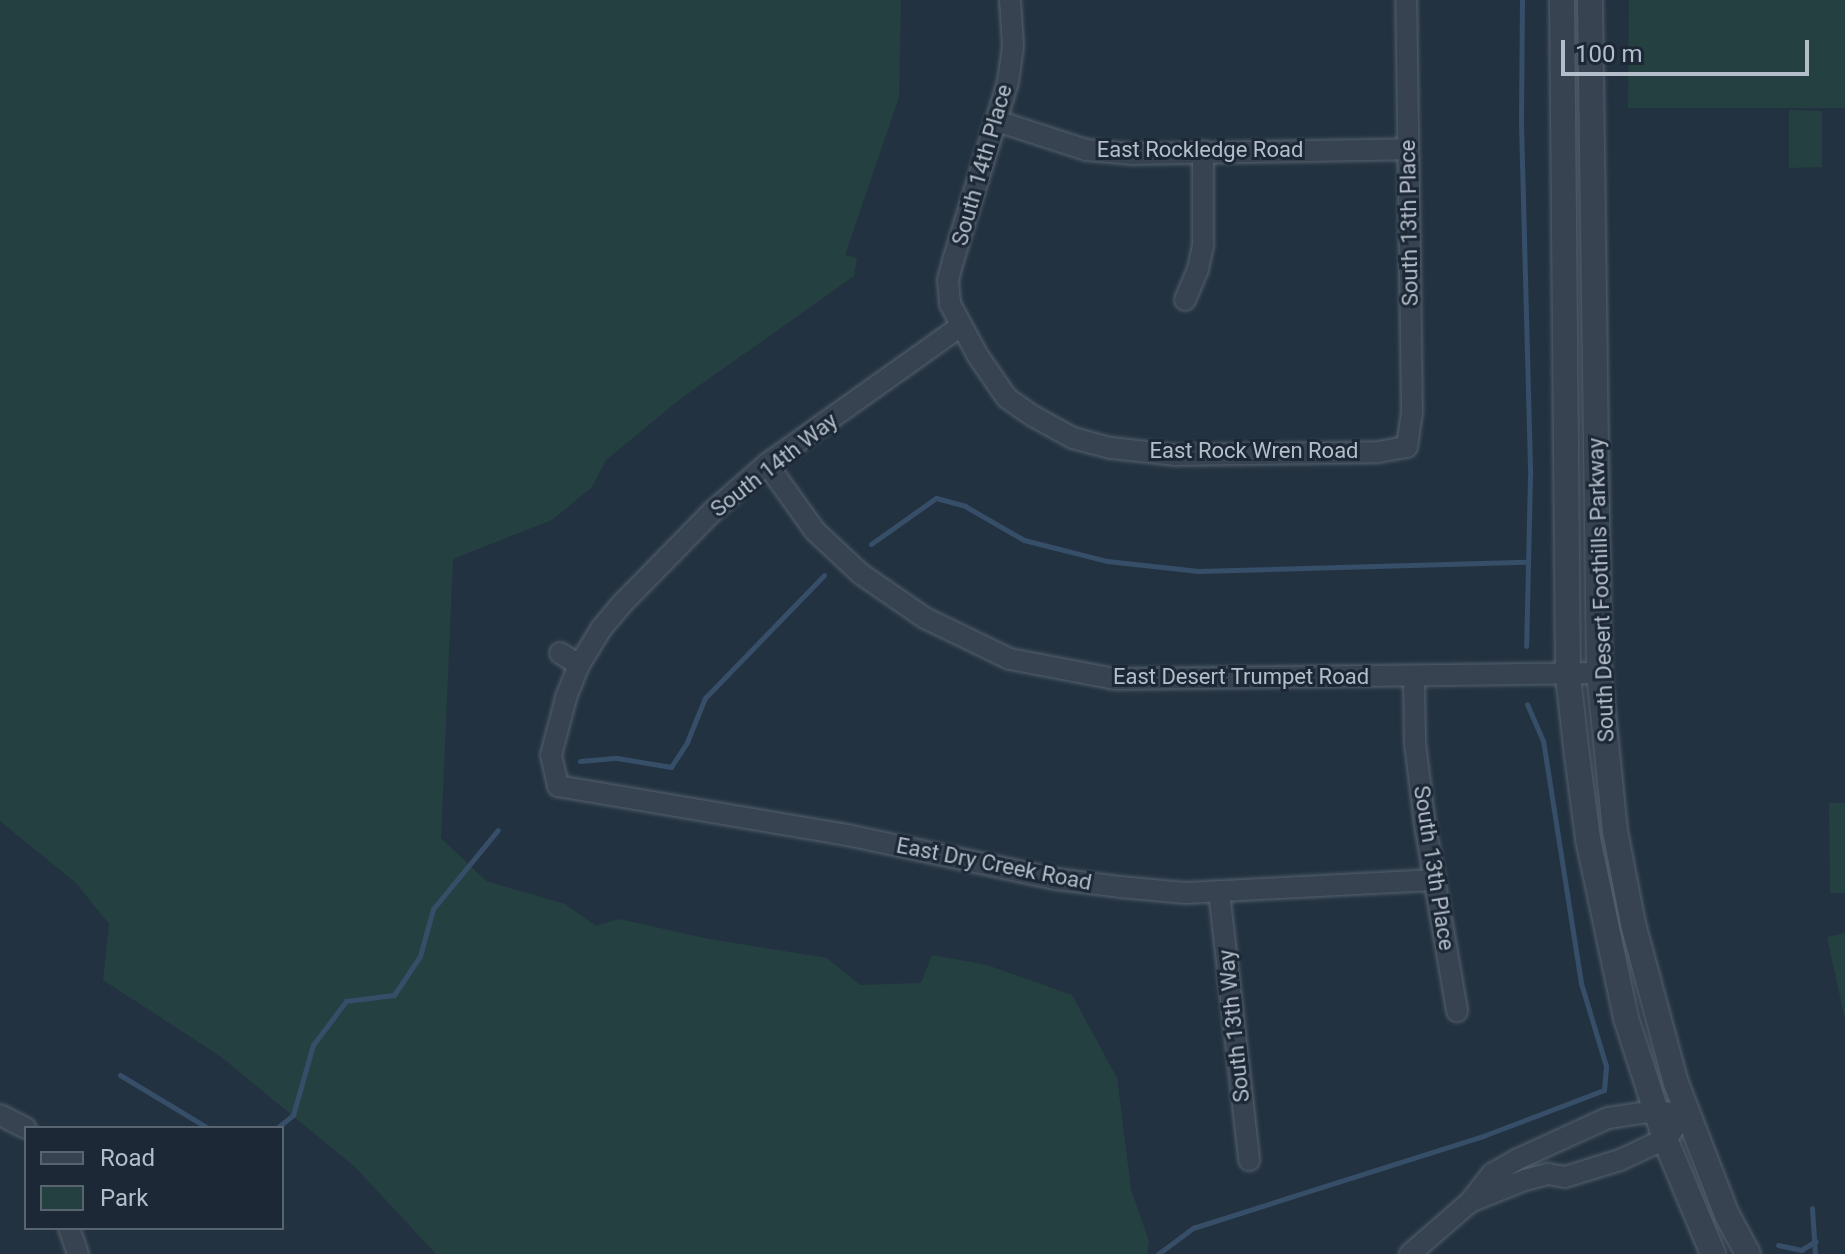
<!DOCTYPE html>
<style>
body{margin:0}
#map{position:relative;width:1845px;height:1254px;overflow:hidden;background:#233240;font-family:Roboto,sans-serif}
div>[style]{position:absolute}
.green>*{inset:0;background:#254041}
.stream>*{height:5px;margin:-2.5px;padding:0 2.5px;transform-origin:2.5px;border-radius:2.5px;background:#364e68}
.roads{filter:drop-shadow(0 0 2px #55616d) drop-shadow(0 0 2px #55616d)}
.minor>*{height:20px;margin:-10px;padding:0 10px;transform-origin:10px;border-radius:10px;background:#374350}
.tertiary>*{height:24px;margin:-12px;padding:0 12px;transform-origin:12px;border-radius:12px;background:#374350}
span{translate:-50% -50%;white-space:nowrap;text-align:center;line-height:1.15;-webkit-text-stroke:6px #1c2835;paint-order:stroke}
.street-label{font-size:22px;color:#b4beca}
.legend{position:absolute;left:24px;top:1126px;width:260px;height:104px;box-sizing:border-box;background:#1c2835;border:2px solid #596471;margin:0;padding:10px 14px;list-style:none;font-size:24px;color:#b4beca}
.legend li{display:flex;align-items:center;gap:16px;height:40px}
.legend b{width:40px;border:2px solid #596471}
.scale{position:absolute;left:1561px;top:40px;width:248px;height:36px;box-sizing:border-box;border:4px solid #b4beca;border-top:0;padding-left:10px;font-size:24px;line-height:28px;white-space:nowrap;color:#b4beca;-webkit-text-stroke:6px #1c2835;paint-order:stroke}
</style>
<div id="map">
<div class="green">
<i style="clip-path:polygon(0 0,901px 0,899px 97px,845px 255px,857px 258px,854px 276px,679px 400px,606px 460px,592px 487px,552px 520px,453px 559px,441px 838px,486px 881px,565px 904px,596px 926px,619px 919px,709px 939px,827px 958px,860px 985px,921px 983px,932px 955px,987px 965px,1072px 995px,1117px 1078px,1131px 1190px,1149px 1241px,1147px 1254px,436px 1254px,355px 1167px,220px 1056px,103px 980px,109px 924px,76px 883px,0 821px)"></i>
<i style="clip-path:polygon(1629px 0,1845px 0,1845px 108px,1628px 108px)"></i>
<i style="clip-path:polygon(1789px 110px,1822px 111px,1822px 167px,1789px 168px)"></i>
<i style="clip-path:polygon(1829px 803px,1845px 803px,1845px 893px,1830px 893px)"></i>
<i style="clip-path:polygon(1845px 933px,1845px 1019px,1827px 937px)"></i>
</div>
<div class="stream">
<i style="left:1522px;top:0;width:124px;rotate:90.5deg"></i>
<i style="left:1521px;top:124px;width:352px;rotate:88.5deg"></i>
<i style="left:1530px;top:476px;width:170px;rotate:91.3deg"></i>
<i style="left:871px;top:544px;width:80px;rotate:-35.3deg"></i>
<i style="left:936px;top:498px;width:30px;rotate:15deg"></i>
<i style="left:965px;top:506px;width:68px;rotate:30deg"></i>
<i style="left:1024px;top:540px;width:86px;rotate:14.2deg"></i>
<i style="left:1107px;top:561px;width:92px;rotate:6.3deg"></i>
<i style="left:1198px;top:571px;width:329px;rotate:-1.6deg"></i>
<i style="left:580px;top:761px;width:37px;rotate:-5deg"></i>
<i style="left:617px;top:758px;width:55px;rotate:9.5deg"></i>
<i style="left:671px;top:767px;width:30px;rotate:-57deg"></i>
<i style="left:687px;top:742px;width:48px;rotate:-67.8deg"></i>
<i style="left:705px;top:698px;width:171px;rotate:-45.9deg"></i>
<i style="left:120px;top:1075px;width:103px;rotate:31.1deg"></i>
<i style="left:277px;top:1128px;width:21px;rotate:-39deg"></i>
<i style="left:293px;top:1115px;width:73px;rotate:-74.1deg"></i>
<i style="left:313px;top:1045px;width:55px;rotate:-53.1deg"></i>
<i style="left:346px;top:1001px;width:48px;rotate:-7.1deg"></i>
<i style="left:394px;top:995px;width:47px;rotate:-56.3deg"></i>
<i style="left:420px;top:956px;width:49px;rotate:-74.5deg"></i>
<i style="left:433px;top:909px;width:102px;rotate:-50.6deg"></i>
<i style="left:1812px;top:1208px;width:46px;rotate:86.3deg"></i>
<i style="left:1778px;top:1245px;width:24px;rotate:12deg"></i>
<i style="left:1801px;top:1250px;width:17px;rotate:-31deg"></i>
<i style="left:1158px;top:1254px;width:44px;rotate:-36.6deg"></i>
<i style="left:1193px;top:1228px;width:304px;rotate:-17.6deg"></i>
<i style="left:1483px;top:1136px;width:129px;rotate:-20.8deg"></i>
<i style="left:1604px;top:1090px;width:24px;rotate:-85deg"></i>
<i style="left:1606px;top:1066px;width:87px;rotate:-106.8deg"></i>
<i style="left:1581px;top:983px;width:245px;rotate:-98.9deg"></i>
<i style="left:1543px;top:741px;width:40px;rotate:-113.4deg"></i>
</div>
<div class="roads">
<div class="minor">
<i style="left:1010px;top:0;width:46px;rotate:86.3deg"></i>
<i style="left:1013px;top:46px;width:36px;rotate:98deg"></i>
<i style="left:1008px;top:82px;width:187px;rotate:107.1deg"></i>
<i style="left:953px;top:261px;width:20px;rotate:105deg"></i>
<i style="left:948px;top:280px;width:24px;rotate:85deg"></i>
<i style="left:950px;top:304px;width:59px;rotate:61.7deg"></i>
<i style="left:978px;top:356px;width:51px;rotate:55.4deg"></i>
<i style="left:1007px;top:398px;width:32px;rotate:35deg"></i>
<i style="left:1033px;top:416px;width:46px;rotate:28.8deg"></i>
<i style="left:1073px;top:438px;width:39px;rotate:15deg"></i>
<i style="left:1111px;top:448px;width:63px;rotate:6.3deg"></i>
<i style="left:1174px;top:455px;width:204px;rotate:-0.8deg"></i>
<i style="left:1378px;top:452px;width:29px;rotate:-10deg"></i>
<i style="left:1407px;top:447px;width:35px;rotate:-82deg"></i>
<i style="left:1412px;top:412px;width:412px;rotate:-90.8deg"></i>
<i style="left:997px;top:121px;width:94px;rotate:18deg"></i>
<i style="left:1086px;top:150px;width:47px;rotate:4.9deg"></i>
<i style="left:1133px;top:154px;width:274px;rotate:-1deg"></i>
<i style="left:1185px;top:300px;width:34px;rotate:-67deg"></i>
<i style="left:1198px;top:269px;width:25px;rotate:-78deg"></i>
<i style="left:1203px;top:245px;width:94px;rotate:-90deg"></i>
<i style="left:961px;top:326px;width:238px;rotate:144.6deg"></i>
<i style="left:767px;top:464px;width:72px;rotate:139deg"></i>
<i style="left:713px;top:511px;width:132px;rotate:134.4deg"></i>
<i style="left:621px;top:605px;width:31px;rotate:130deg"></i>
<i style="left:601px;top:629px;width:42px;rotate:121.4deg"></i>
<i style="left:579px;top:665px;width:35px;rotate:112deg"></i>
<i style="left:566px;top:698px;width:59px;rotate:104.7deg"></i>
<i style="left:551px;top:755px;width:32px;rotate:77deg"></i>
<i style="left:558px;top:786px;width:293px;rotate:9.6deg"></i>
<i style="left:847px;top:835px;width:214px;rotate:11.9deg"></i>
<i style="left:1056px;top:879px;width:64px;rotate:7.1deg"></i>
<i style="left:1120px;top:887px;width:66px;rotate:5.2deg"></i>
<i style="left:1186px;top:893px;width:248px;rotate:-3deg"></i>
<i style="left:767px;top:464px;width:82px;rotate:54.4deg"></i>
<i style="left:815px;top:531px;width:63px;rotate:43.1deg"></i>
<i style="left:861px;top:574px;width:78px;rotate:34.5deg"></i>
<i style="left:925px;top:618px;width:94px;rotate:25.8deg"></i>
<i style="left:1010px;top:659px;width:107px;rotate:10.8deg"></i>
<i style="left:1115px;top:679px;width:484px;rotate:-0.7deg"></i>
<i style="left:560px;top:653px;width:22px;rotate:32deg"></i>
<i style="left:1414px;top:678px;width:65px;rotate:89.1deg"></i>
<i style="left:1415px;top:743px;width:83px;rotate:83deg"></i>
<i style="left:1425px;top:825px;width:189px;rotate:80.2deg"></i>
<i style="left:1219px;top:891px;width:271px;rotate:83.6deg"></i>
<i style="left:0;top:1115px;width:29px;rotate:27deg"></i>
<i style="left:1470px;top:1202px;width:59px;rotate:-21.8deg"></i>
<i style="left:1525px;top:1180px;width:24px;rotate:-15deg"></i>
<i style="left:1548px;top:1174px;width:17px;rotate:10deg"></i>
<i style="left:1565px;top:1177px;width:58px;rotate:-17.2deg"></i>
<i style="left:1620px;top:1160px;width:50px;rotate:-25deg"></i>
<i style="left:1665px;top:1139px;width:12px;rotate:-48deg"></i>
<i style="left:69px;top:1228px;width:28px;rotate:71deg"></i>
<i style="left:1410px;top:1254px;width:79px;rotate:-40.9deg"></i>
<i style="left:1470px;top:1202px;width:36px;rotate:-52deg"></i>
<i style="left:1492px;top:1174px;width:30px;rotate:-30deg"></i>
<i style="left:1518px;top:1159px;width:99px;rotate:-24.5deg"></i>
<i style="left:1608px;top:1118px;width:48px;rotate:-8.5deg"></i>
<i style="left:1655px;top:1111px;width:32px;rotate:7deg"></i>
</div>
<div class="tertiary">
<i style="left:1562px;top:0;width:676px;rotate:89.49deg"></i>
<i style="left:1568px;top:676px;width:80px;rotate:83.5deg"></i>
<i style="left:1577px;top:755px;width:85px;rotate:82.5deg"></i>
<i style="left:1588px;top:839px;width:183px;rotate:78deg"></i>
<i style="left:1626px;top:1018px;width:127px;rotate:72.1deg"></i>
<i style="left:1665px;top:1139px;width:125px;rotate:67.3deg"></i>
<i style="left:1590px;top:0;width:673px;rotate:89.23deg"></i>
<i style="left:1599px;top:673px;width:159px;rotate:84.2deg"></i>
<i style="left:1615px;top:831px;width:95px;rotate:79deg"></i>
<i style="left:1633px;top:924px;width:165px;rotate:74.9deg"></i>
<i style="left:1676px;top:1083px;width:142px;rotate:68.9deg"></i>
<i style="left:1727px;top:1215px;width:44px;rotate:61.7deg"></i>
</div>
</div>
<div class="street-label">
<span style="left:1200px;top:150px">East Rockledge Road</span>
<span style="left:982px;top:165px;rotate:-74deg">South 14th Place</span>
<span style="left:1409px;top:223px;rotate:-91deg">South 13th Place</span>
<span style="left:1254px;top:451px">East Rock Wren Road</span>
<span style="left:774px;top:465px;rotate:-38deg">South 14th Way</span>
<span style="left:1601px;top:590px;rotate:-92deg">South Desert Foothills Parkway</span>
<span style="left:1241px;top:677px">East Desert Trumpet Road</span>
<span style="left:994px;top:864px;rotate:11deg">East Dry Creek Road</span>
<span style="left:1434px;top:868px;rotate:81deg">South 13th Place</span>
<span style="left:1234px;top:1026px;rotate:-96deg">South 13th Way</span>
</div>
<ul class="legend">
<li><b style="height:10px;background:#374350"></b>Road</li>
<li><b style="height:22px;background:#254041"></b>Park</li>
</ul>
<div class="scale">100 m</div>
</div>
